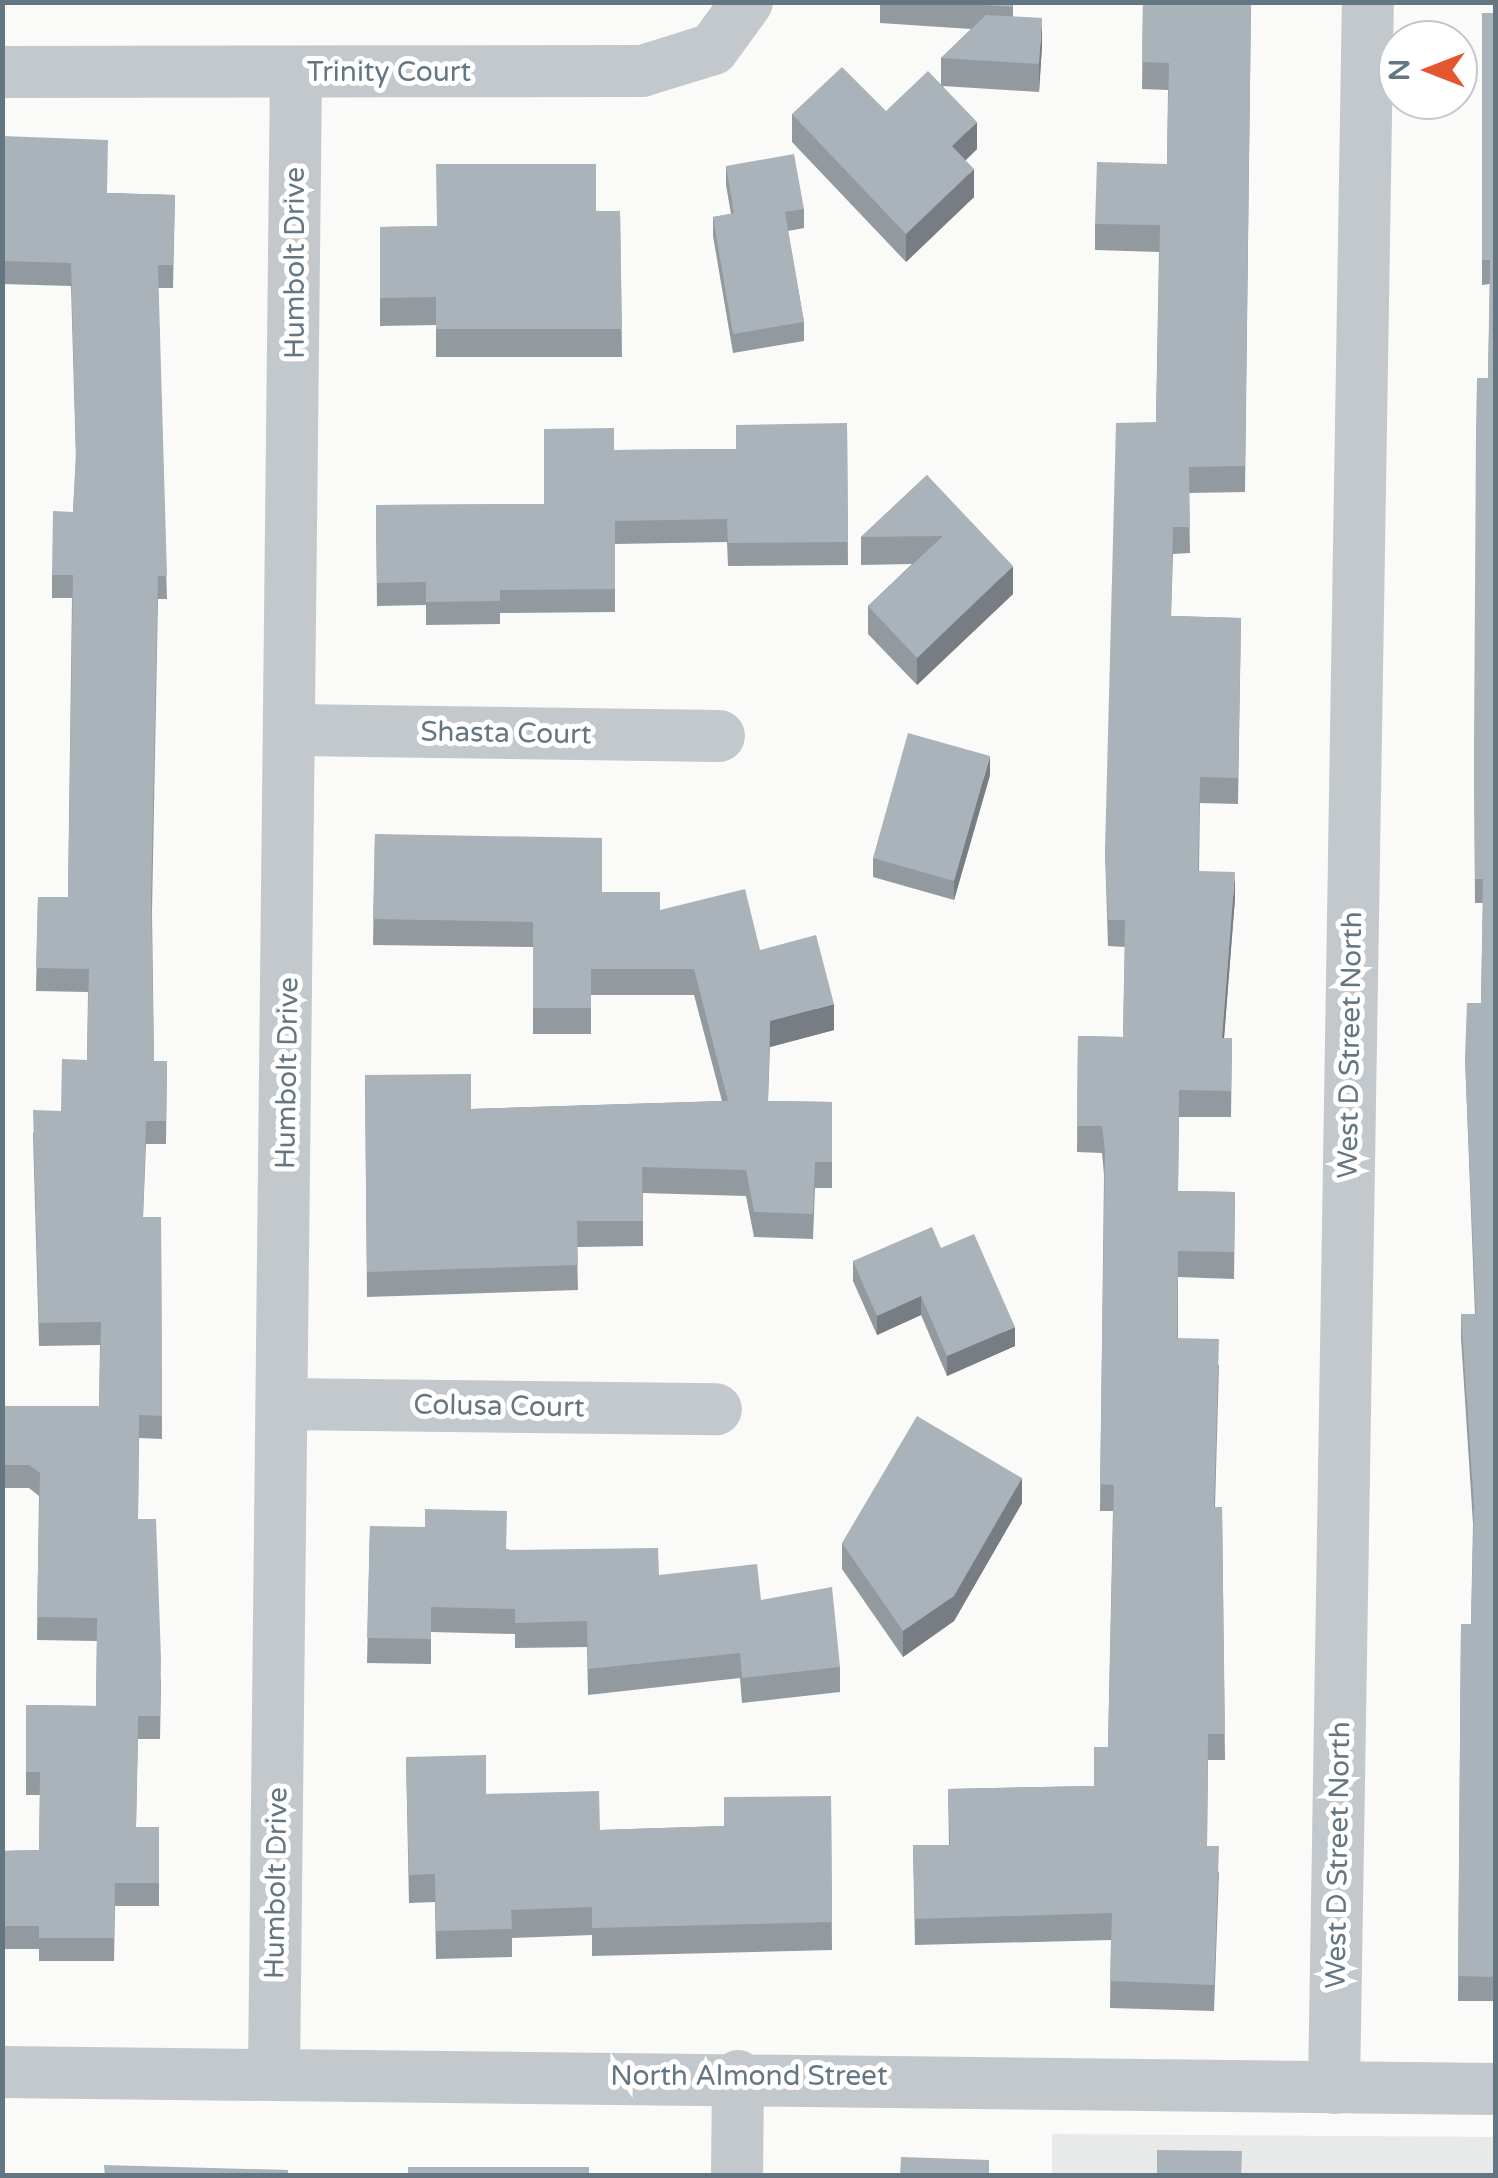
<!DOCTYPE html>
<style>
body{margin:0}
#map{position:relative;width:1498px;height:2178px;overflow:hidden;background:#fafaf8;font-family:"Varela Round",sans-serif}
div>[style]{position:absolute}
.built>*{inset:0;background:#e8e9e9}
.street>*{height:52px;margin:-26px;padding:0 26px;transform-origin:26px;border-radius:26px;background:#c3c8cc}
.wall>*{inset:0;background:#929a9f}
.shaded-wall>*{inset:0;background:#777d82}
.building>*{inset:0;background:#aab3b9}
span{translate:-50% -50%;white-space:nowrap;text-align:center;line-height:1.15;-webkit-text-stroke:10px #fff;paint-order:stroke}
.street-label{font-size:28px;color:#657683}
.frame{position:absolute;inset:0;border:5px solid #657683;pointer-events:none}
.north{position:absolute;left:1378px;top:20px;width:100px;height:100px;box-sizing:border-box;background:#fff;border:2px solid #c1c8cd;border-radius:50%;rotate:270deg;font-size:28px;font-weight:700;line-height:40px;text-align:center;color:#657683}
.north::after{content:'';display:block;margin:auto;width:35px;height:45px;background:#e4572e;clip-path:polygon(50% 0,100% 100%,50% 72%,0 100%)}
</style>
<div id="map">
<div class="built">
<i style="clip-path:polygon(1052px 2134px,1495px 2137px,1495px 2175px,1052px 2176px)"></i>
</div>
<div class="street">
<i style="left:2px;top:72px;width:640px;rotate:-0.09deg"></i>
<i style="left:642px;top:71px;width:74px;rotate:-17.2deg"></i>
<i style="left:713px;top:49px;width:58px;rotate:-54.1deg"></i>
<i style="left:293px;top:730px;width:426px;rotate:0.8deg"></i>
<i style="left:282px;top:1404px;width:434px;rotate:0.7deg"></i>
<i style="left:2px;top:2072px;width:1494px;rotate:0.65deg"></i>
<i style="left:274px;top:2074px;width:2002px;rotate:-89.37deg"></i>
<i style="left:1334px;top:2088px;width:2086px;rotate:-89.07deg"></i>
<i style="left:737px;top:2176px;width:100px;rotate:-89.4deg"></i>
</div>
<div class="wall">
<i style="clip-path:polygon(880px 2px,1013px 2px,1013px 16px,1042px 46px,1039px 92px,943px 86px,977px 149px,965px 160px,974px 197px,906px 262px,792px 142px,792px 114px,886px 111px,941px 84px,941px 58px,971px 29px,880px 23px)"></i>
<i style="clip-path:polygon(1143px 2px,1251px 2px,1245px 492px,1189px 493px,1190px 553px,1173px 554px,1171px 616px,1241px 618px,1238px 804px,1200px 803px,1199px 871px,1235px 898px,1224px 1038px,1232px 1038px,1231px 1117px,1179px 1117px,1178px 1191px,1235px 1192px,1234px 1279px,1178px 1277px,1178px 1338px,1219px 1365px,1215px 1507px,1222px 1507px,1225px 1760px,1208px 1760px,1207px 1846px,1219px 1873px,1214px 2011px,1110px 2008px,1111px 1940px,915px 1945px,913px 1845px,949px 1845px,948px 1789px,1094px 1786px,1108px 1747px,1113px 1511px,1100px 1511px,1104px 1175px,1102px 1153px,1077px 1152px,1078px 1036px,1123px 1037px,1125px 947px,1108px 946px,1105px 851px,1156px 422px,1159px 252px,1095px 250px,1095px 224px,1167px 164px,1168px 90px,1142px 89px)"></i>
<i style="clip-path:polygon(1482px 13px,1496px 13px,1496px 2001px,1458px 2001px,1461px 1624px,1471px 1624px,1473px 1524px,1461px 1338px,1461px 1314px,1475px 1314px,1465px 1058px,1481px 1003px,1483px 903px,1475px 903px,1474px 745px,1488px 378px,1490px 284px,1482px 285px)"></i>
<i style="clip-path:polygon(2px 136px,107px 193px,175px 195px,173px 288px,158px 288px,167px 599px,158px 599px,152px 912px,154px 1061px,167px 1061px,166px 1144px,146px 1144px,143px 1217px,161px 1217px,162px 1439px,139px 1438px,138px 1519px,161px 1682px,160px 1739px,138px 1739px,136px 1827px,159px 1827px,159px 1906px,115px 1906px,114px 1961px,39px 1961px,39px 1949px,2px 1949px,2px 1851px,39px 1850px,40px 1795px,26px 1795px,26px 1705px,96px 1706px,97px 1641px,37px 1640px,39px 1496px,29px 1488px,2px 1488px,2px 1406px,99px 1406px,100px 1345px,39px 1346px,33px 1133px,61px 1111px,87px 1060px,88px 992px,36px 991px,38px 897px,68px 897px,72px 598px,52px 598px,52px 575px,73px 512px,76px 459px,71px 286px,2px 284px)"></i>
<i style="clip-path:polygon(726px 166px,804px 209px,804px 228px,788px 231px,804px 322px,804px 341px,733px 353px,713px 236px,713px 217px,731px 214px,726px 185px)"></i>
<i style="clip-path:polygon(596px 211px,620px 211px,622px 357px,436px 357px,436px 325px,380px 326px,380px 227px,437px 226px)"></i>
<i style="clip-path:polygon(847px 423px,848px 565px,728px 566px,727px 542px,615px 544px,615px 612px,500px 613px,500px 624px,426px 625px,426px 605px,377px 606px,376px 505px,544px 504px,614px 450px,736px 449px)"></i>
<i style="clip-path:polygon(927px 475px,1013px 594px,917px 685px,868px 634px,868px 606px,912px 564px,861px 565px,861px 537px)"></i>
<i style="clip-path:polygon(990px 775px,954px 900px,873px 877px,873px 858px)"></i>
<i style="clip-path:polygon(375px 834px,602px 892px,660px 910px,760px 950px,834px 1030px,770px 1047px,768px 1101px,832px 1102px,832px 1188px,815px 1188px,813px 1239px,754px 1237px,746px 1196px,643px 1193px,643px 1246px,577px 1247px,578px 1290px,367px 1297px,365px 1075px,471px 1109px,722px 1101px,694px 995px,591px 995px,591px 1034px,533px 1034px,533px 947px,373px 945px)"></i>
<i style="clip-path:polygon(941px 1248px,1015px 1346px,947px 1376px,921px 1315px,877px 1335px,853px 1281px,853px 1261px)"></i>
<i style="clip-path:polygon(1022px 1503px,954px 1621px,903px 1657px,842px 1569px,842px 1543px)"></i>
<i style="clip-path:polygon(370px 1526px,659px 1575px,761px 1600px,840px 1667px,840px 1692px,742px 1703px,740px 1678px,588px 1695px,587px 1647px,515px 1648px,515px 1634px,431px 1632px,431px 1664px,367px 1663px)"></i>
<i style="clip-path:polygon(406px 1757px,486px 1794px,600px 1830px,724px 1826px,831px 1796px,832px 1950px,592px 1956px,592px 1935px,512px 1938px,512px 1957px,436px 1959px,435px 1902px,409px 1903px)"></i>
</div>
<div class="shaded-wall">
<i style="clip-path:polygon(1042px 18px,1042px 46px,1039px 92px,1039px 64px)"></i>
<i style="clip-path:polygon(977px 122px,977px 149px,952px 174px,952px 146px)"></i>
<i style="clip-path:polygon(974px 169px,974px 197px,906px 262px,906px 234px)"></i>
<i style="clip-path:polygon(1013px 566px,1013px 594px,917px 685px,917px 658px)"></i>
<i style="clip-path:polygon(990px 756px,990px 775px,954px 900px,954px 881px)"></i>
<i style="clip-path:polygon(1235px 872px,1235px 898px,1222px 1064px,1222px 1038px)"></i>
<i style="clip-path:polygon(834px 1004px,834px 1030px,770px 1047px,770px 1021px)"></i>
<i style="clip-path:polygon(921px 1296px,921px 1315px,877px 1335px,877px 1316px)"></i>
<i style="clip-path:polygon(1015px 1327px,1015px 1346px,947px 1376px,947px 1356px)"></i>
<i style="clip-path:polygon(1022px 1478px,1022px 1503px,954px 1621px,903px 1657px,903px 1631px)"></i>
</div>
<div class="building">
<i style="clip-path:polygon(940px 2px,1012px 2px,1012px 7px)"></i>
<i style="clip-path:polygon(1143px 2px,1251px 2px,1245px 466px,1189px 467px,1190px 527px,1173px 527px,1171px 616px,1241px 618px,1238px 778px,1200px 777px,1198px 871px,1235px 872px,1222px 1038px,1232px 1038px,1231px 1091px,1179px 1090px,1178px 1191px,1235px 1192px,1234px 1252px,1178px 1251px,1177px 1338px,1219px 1339px,1214px 1507px,1222px 1507px,1225px 1734px,1208px 1734px,1207px 1846px,1219px 1846px,1214px 1985px,1110px 1981px,1112px 1913px,915px 1919px,913px 1845px,950px 1845px,948px 1789px,1094px 1786px,1094px 1747px,1108px 1747px,1114px 1485px,1100px 1484px,1105px 1152px,1102px 1126px,1077px 1126px,1078px 1036px,1123px 1037px,1125px 920px,1108px 920px,1105px 851px,1116px 423px,1156px 422px,1160px 225px,1095px 224px,1097px 162px,1167px 164px,1169px 63px,1142px 62px)"></i>
<i style="clip-path:polygon(1482px 13px,1496px 13px,1496px 1977px,1458px 1976px,1461px 1624px,1471px 1624px,1474px 1506px,1461px 1314px,1476px 1314px,1465px 1058px,1467px 1003px,1481px 1003px,1483px 879px,1475px 879px,1474px 745px,1476px 429px,1477px 378px,1488px 378px,1490px 260px,1482px 260px)"></i>
<i style="clip-path:polygon(986px 15px,1042px 18px,1039px 64px,941px 58px)"></i>
<i style="clip-path:polygon(842px 67px,886px 111px,928px 71px,977px 122px,952px 146px,974px 169px,906px 234px,792px 114px)"></i>
<i style="clip-path:polygon(2px 136px,108px 140px,107px 193px,175px 195px,173px 265px,158px 265px,167px 576px,158px 576px,151px 899px,154px 1061px,167px 1061px,166px 1121px,146px 1121px,143px 1217px,161px 1217px,162px 1416px,139px 1415px,138px 1519px,156px 1519px,161px 1659px,160px 1716px,138px 1716px,136px 1827px,159px 1827px,159px 1883px,115px 1883px,114px 1938px,39px 1938px,39px 1926px,2px 1926px,2px 1851px,39px 1850px,40px 1772px,26px 1772px,26px 1705px,96px 1706px,97px 1618px,37px 1617px,40px 1473px,29px 1465px,2px 1465px,2px 1406px,99px 1406px,101px 1322px,39px 1323px,33px 1110px,61px 1111px,62px 1059px,87px 1060px,89px 969px,36px 968px,38px 897px,68px 897px,73px 575px,52px 575px,53px 511px,73px 512px,76px 452px,71px 263px,2px 261px)"></i>
<i style="clip-path:polygon(794px 154px,804px 209px,785px 212px,804px 322px,733px 334px,713px 217px,734px 213px,726px 166px)"></i>
<i style="clip-path:polygon(436px 164px,596px 164px,596px 211px,620px 211px,622px 329px,436px 329px,436px 297px,380px 298px,380px 227px,437px 226px)"></i>
<i style="clip-path:polygon(847px 423px,848px 542px,728px 543px,727px 519px,615px 521px,615px 589px,500px 590px,500px 601px,426px 602px,426px 582px,377px 583px,376px 505px,544px 504px,544px 429px,614px 428px,614px 450px,736px 449px,736px 425px)"></i>
<i style="clip-path:polygon(927px 475px,1013px 566px,917px 658px,868px 606px,943px 536px,861px 537px)"></i>
<i style="clip-path:polygon(908px 733px,990px 756px,954px 881px,873px 858px)"></i>
<i style="clip-path:polygon(375px 834px,602px 838px,602px 892px,660px 892px,660px 910px,745px 889px,760px 950px,816px 935px,834px 1004px,770px 1021px,768px 1101px,832px 1102px,832px 1162px,815px 1162px,813px 1214px,754px 1212px,746px 1170px,642px 1167px,643px 1221px,577px 1221px,578px 1265px,367px 1272px,365px 1075px,471px 1074px,471px 1109px,728px 1101px,694px 969px,591px 969px,591px 1008px,533px 1008px,533px 922px,373px 919px)"></i>
<i style="clip-path:polygon(932px 1227px,941px 1248px,974px 1234px,1015px 1327px,947px 1356px,921px 1296px,877px 1316px,853px 1261px)"></i>
<i style="clip-path:polygon(917px 1416px,1022px 1478px,954px 1596px,903px 1631px,842px 1543px)"></i>
<i style="clip-path:polygon(425px 1509px,507px 1511px,506px 1550px,658px 1548px,659px 1575px,757px 1564px,761px 1600px,832px 1587px,840px 1667px,742px 1678px,740px 1653px,588px 1669px,587px 1621px,515px 1623px,515px 1609px,431px 1607px,431px 1639px,367px 1638px,370px 1526px,425px 1527px)"></i>
<i style="clip-path:polygon(486px 1755px,486px 1794px,599px 1791px,600px 1830px,724px 1826px,724px 1797px,831px 1796px,832px 1922px,592px 1928px,592px 1907px,511px 1910px,512px 1929px,436px 1931px,435px 1874px,409px 1875px,406px 1757px)"></i>
<i style="clip-path:polygon(1157px 2150px,1242px 2151px,1241px 2176px,1157px 2176px)"></i>
<i style="clip-path:polygon(901px 2157px,989px 2160px,989px 2176px,900px 2176px)"></i>
<i style="clip-path:polygon(104px 2165px,288px 2170px,288px 2176px,105px 2176px)"></i>
<i style="clip-path:polygon(408px 2167px,589px 2167px,589px 2176px,408px 2176px)"></i>
</div>
<div class="street-label">
<span style="left:389px;top:72px">Trinity Court</span>
<span style="left:295px;top:263px;rotate:-90deg">Humbolt Drive</span>
<span style="left:506px;top:733px;rotate:1deg">Shasta Court</span>
<span style="left:1350px;top:1045px;rotate:-89deg">West D Street North</span>
<span style="left:287px;top:1073px;rotate:-89deg">Humbolt Drive</span>
<span style="left:499px;top:1406px;rotate:1deg">Colusa Court</span>
<span style="left:1338px;top:1855px;rotate:-89deg">West D Street North</span>
<span style="left:276px;top:1883px;rotate:-89deg">Humbolt Drive</span>
<span style="left:749px;top:2076px">North Almond Street</span>
</div>
<div class="frame"></div>
<div class="north">N</div>
</div>
